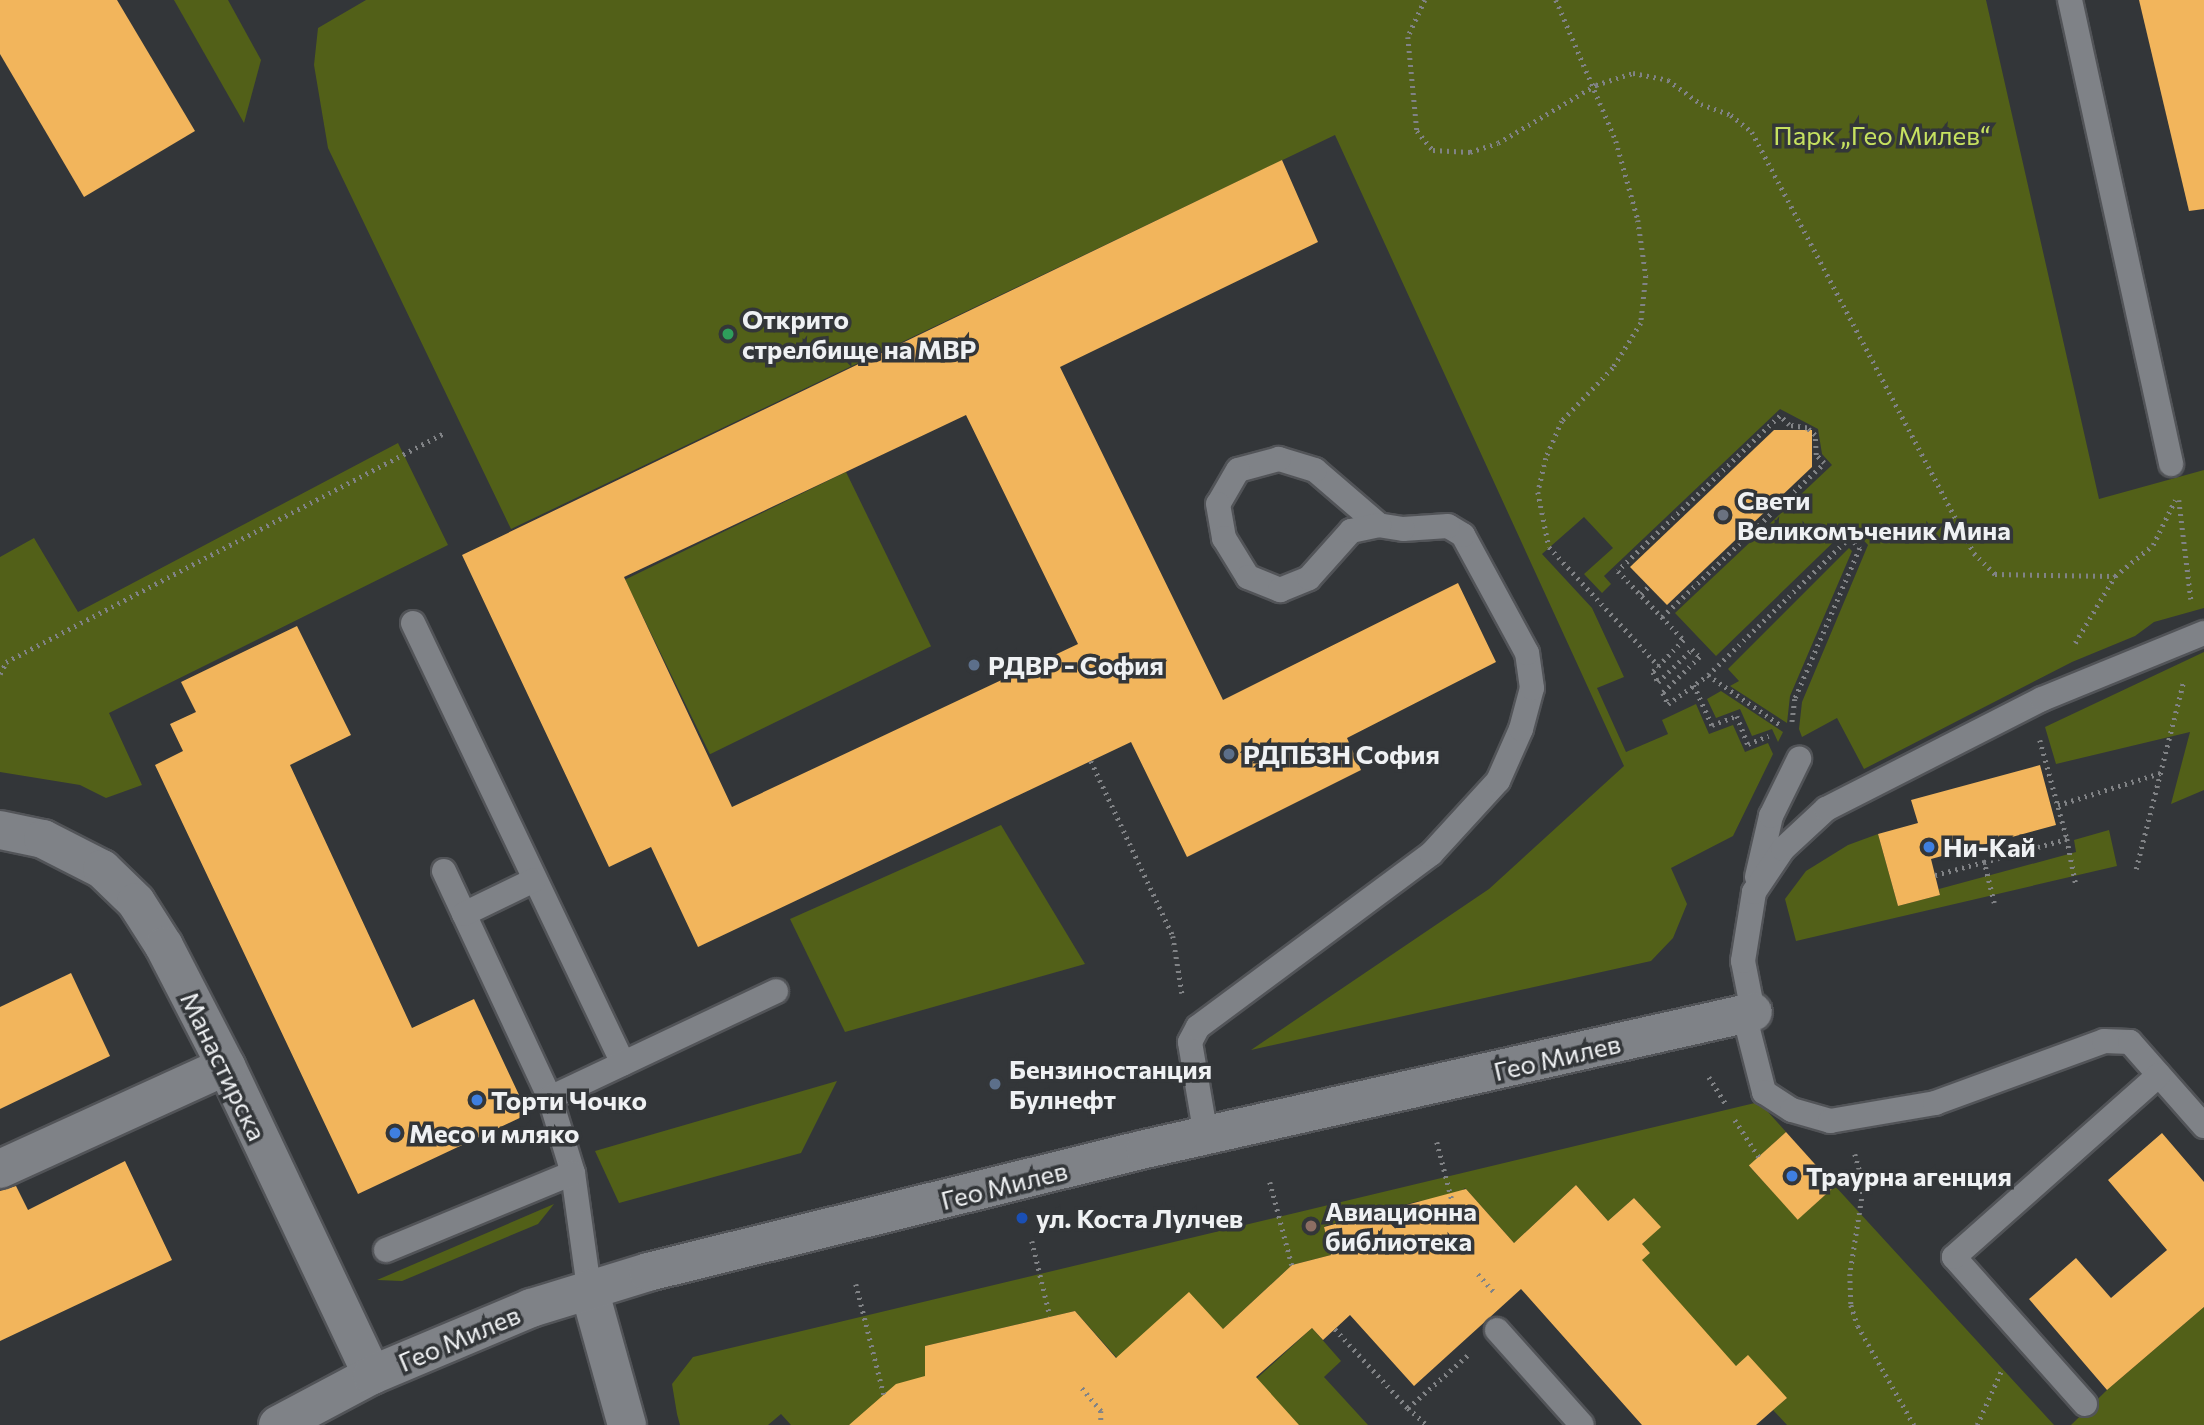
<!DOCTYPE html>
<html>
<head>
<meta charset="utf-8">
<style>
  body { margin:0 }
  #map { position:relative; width:2204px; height:1425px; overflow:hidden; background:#333639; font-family:Commissioner,sans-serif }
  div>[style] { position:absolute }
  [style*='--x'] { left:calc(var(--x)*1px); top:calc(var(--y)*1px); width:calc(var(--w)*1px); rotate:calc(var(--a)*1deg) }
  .green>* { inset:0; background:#526018; transform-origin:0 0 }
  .building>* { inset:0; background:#f2b55c; transform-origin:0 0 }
  .path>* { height:4.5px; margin-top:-2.25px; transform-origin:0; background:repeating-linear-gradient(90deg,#818386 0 2px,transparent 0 7px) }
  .roads { filter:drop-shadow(2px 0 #525458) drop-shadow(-2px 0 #525458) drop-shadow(0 2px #525458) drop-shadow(0 -2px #525458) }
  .lane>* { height:24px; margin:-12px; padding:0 12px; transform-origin:12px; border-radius:12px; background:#7f8287 }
  .street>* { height:38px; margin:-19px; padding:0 19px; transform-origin:19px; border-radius:19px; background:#7f8287 }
  .secondary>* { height:38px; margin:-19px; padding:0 19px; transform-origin:19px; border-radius:19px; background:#7f8287 }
  .dots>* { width:19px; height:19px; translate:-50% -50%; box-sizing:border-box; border:4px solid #333639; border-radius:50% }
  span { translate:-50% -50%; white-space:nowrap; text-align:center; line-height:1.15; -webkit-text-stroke:7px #333639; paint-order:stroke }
  .park-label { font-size:26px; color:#c6e160 }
  .poi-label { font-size:26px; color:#eff1f3; font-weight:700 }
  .left { translate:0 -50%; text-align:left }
  .street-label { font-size:26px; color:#eff1f3 }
</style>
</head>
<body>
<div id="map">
  <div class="green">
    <i style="clip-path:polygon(174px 0,228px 0,261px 60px,244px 123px)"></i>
    <i style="clip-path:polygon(366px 0,1986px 0,2099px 499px,2204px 470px,2204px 608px,2154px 622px,2135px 636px,2072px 662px,1864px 769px,1837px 718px,1802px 737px,1799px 729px,1802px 702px,1868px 545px,1850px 526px,1716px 656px,1675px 613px,1832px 465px,1822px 454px,1818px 429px,1780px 409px,1604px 576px,1611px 584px,1602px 593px,1584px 574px,1613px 548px,1584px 517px,1542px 554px,1592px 608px,1624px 677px,1597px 688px,1626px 752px,1668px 734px,1662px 720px,1696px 704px,1709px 734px,1733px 725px,1745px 752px,1768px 743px,1773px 754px,1733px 836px,1671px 868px,1687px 904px,1673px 938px,1651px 961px,1251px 1050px,1489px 889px,1624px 766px,1335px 135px,511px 529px,328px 148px,314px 65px,318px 28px)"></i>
    <i style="clip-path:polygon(398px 443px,448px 545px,109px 713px,142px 785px,106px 798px,80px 785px,0 772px,0 557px,34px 538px,78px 612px)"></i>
    <i style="left:846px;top:472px;width:194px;height:246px;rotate:64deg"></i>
    <i style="clip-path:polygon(1849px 548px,1852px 551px,1790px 696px,1787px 723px,1730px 686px,1739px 681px,1728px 669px)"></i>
    <i style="clip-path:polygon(2204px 652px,2204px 790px,2171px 804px,2190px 732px,2056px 764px,2045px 727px)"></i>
    <i style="clip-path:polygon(1721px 691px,1783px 732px,1778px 742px,1772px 729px,1752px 736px,1740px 709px,1716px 718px,1707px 699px)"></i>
    <i style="clip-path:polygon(1001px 825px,1085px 964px,845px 1032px,790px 919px)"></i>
    <i style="clip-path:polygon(2109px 830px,2117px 866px,1796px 941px,1785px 899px,1806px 871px,1848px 845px,1878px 834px,1898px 906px,1940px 895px,1939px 889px,2076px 852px,2074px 840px)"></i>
    <i style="clip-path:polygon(837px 1081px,801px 1153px,619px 1203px,595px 1151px)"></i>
    <i style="clip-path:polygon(1759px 1102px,1786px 1132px,1749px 1166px,1798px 1219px,1835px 1186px,2054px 1425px,1787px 1425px,1773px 1410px,1787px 1398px,1736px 1366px,1625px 1274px,1650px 1253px,1642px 1244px,1660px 1227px,1634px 1198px,1608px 1221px,1576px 1185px,1514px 1243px,1465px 1188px,1452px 1200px,1419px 1201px,1324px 1226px,1331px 1255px,1292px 1265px,1223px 1329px,1117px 1358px,1075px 1311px,925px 1346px,925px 1376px,849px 1425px,791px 1425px,781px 1414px,768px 1425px,680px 1425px,677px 1414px,672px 1384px,693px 1357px)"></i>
    <i style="clip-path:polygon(554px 1204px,538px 1224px,402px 1281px,377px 1280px)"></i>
    <i style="clip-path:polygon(2204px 1307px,2204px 1425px,2071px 1425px,2107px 1390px)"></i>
    <i style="clip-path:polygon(1312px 1328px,1341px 1361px,1324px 1377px,1368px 1425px,1299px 1425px,1242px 1392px)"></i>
  </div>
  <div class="building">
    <i style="clip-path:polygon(0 0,117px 0,195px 131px,84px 197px,0 54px)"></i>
    <i style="clip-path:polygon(2139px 0,2204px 0,2204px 209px,2189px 211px)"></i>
    <i style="clip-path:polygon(evenodd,1282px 160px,1318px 242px,1060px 367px,1223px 700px,1458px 583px,1496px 662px,1347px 738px,1361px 770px,1187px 857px,1131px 742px,698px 947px,651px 847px,609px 867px,462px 555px,1282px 160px,966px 415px,1078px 644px,732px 807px,624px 577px,966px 415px)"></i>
    <i style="clip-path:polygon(1774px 430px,1812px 430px,1812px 467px,1667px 605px,1630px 567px)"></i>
    <i style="clip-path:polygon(297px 626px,351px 735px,290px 765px,412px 1028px,474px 999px,528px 1114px,358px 1194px,155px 765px,183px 751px,170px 724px,196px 712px,181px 682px)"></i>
    <i style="clip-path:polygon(2040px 765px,2056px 825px,1931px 859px,1940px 895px,1898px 906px,1878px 834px,1918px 823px,1911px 800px)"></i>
    <i style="clip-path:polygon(71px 973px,110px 1056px,0 1109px,0 1007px)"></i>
    <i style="left:1786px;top:1132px;width:73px;height:50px;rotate:48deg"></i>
    <i style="clip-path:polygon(2162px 1133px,2204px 1182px,2204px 1307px,2107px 1390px,2029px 1299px,2076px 1258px,2111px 1298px,2167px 1250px,2108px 1180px)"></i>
    <i style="clip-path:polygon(125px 1161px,172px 1260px,0 1341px,0 1191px,16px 1186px,28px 1210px)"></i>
    <i style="clip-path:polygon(1576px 1185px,1608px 1221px,1634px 1198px,1661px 1227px,1642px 1244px,1650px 1253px,1642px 1260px,1736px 1366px,1748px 1355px,1787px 1398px,1756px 1425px,1642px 1425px,1521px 1289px,1414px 1386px,1350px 1315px,1323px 1340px,1312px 1328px,1256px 1377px,1299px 1425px,849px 1425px,896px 1384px,925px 1376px,925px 1346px,1075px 1311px,1116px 1358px,1189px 1292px,1223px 1329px,1292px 1265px,1331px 1255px,1324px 1227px,1466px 1189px,1514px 1243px)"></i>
  </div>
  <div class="path">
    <i style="--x:1425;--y:0;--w:41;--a:114.7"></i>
    <i style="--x:1408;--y:37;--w:94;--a:84.5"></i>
    <i style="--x:1417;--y:131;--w:25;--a:50"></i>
    <i style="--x:1433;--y:150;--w:37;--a:3"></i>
    <i style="--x:1470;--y:152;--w:29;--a:-18"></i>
    <i style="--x:1498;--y:143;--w:114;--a:-30.6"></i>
    <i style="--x:1596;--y:85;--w:39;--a:-18"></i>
    <i style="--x:1633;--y:73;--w:36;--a:11"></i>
    <i style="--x:1668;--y:80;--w:41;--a:36"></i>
    <i style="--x:1701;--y:104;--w:32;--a:20"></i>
    <i style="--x:1731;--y:115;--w:27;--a:39"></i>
    <i style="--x:1752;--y:132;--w:476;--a:62.2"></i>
    <i style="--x:1974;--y:553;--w:30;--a:45"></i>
    <i style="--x:1995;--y:574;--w:120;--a:1"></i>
    <i style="--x:1556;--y:0;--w:153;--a:66.9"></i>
    <i style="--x:1616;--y:141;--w:82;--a:74.4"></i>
    <i style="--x:1638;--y:220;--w:57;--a:81.9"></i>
    <i style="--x:1646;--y:276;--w:47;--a:96.1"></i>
    <i style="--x:1641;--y:323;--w:53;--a:121.9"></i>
    <i style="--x:1613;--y:368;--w:74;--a:133.9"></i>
    <i style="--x:1562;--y:421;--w:40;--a:113.4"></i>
    <i style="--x:1546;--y:458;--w:35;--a:103"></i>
    <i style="--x:1538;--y:492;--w:56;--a:78.7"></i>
    <i style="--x:1549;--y:547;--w:162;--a:47.3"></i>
    <i style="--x:2179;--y:500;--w:100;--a:83.1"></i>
    <i style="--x:1641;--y:594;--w:11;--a:-45"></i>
    <i style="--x:1662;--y:617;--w:224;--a:-43.5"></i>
    <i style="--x:1824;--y:463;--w:11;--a:-135"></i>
    <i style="--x:1816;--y:455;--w:20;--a:-93"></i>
    <i style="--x:1815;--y:435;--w:11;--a:-139"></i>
    <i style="--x:1807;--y:428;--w:18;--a:-171"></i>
    <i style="--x:1789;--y:425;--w:13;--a:-135"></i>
    <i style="--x:1780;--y:416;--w:224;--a:136.3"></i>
    <i style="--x:1618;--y:571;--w:95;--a:46.3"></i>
    <i style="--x:1684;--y:640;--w:45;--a:134.1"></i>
    <i style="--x:1653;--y:672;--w:11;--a:63"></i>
    <i style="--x:1658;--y:682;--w:47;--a:-44.1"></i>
    <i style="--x:1692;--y:649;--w:11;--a:45"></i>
    <i style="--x:1700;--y:657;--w:52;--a:135.8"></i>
    <i style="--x:1663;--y:693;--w:12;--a:66"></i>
    <i style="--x:1668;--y:704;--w:49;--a:-35.9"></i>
    <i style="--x:1708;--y:675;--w:198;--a:-44.2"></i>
    <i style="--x:1850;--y:537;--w:15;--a:48"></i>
    <i style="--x:1860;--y:548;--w:164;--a:113.3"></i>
    <i style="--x:1795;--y:699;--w:23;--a:97"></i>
    <i style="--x:2075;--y:643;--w:78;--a:-59.2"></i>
    <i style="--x:2115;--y:576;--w:49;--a:-39.2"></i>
    <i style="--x:2153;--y:545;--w:50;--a:-63.9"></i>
    <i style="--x:0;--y:674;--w:13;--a:-63"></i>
    <i style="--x:6;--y:662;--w:496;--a:-27.6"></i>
    <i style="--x:1708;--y:675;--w:90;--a:34.6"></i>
    <i style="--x:1694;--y:685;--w:44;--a:65.8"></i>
    <i style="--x:1712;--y:725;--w:27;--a:-20"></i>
    <i style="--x:1737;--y:716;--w:30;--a:69"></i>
    <i style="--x:1748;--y:744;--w:22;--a:-22"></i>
    <i style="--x:2040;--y:740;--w:103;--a:74.7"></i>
    <i style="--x:1091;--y:761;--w:193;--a:64.9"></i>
    <i style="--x:1173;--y:936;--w:58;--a:81"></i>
    <i style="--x:2058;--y:805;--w:111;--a:-17.3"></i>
    <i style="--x:2136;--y:869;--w:192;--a:-75.8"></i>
    <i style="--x:1935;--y:875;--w:51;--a:-14.9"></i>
    <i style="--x:1994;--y:903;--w:42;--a:-103.7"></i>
    <i style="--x:1984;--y:862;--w:86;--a:-15.5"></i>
    <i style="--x:2067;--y:839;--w:47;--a:78.9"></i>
    <i style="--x:1709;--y:1077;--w:31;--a:58"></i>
    <i style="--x:1735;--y:1120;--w:44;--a:57"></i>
    <i style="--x:1437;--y:1142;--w:60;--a:75.5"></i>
    <i style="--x:1855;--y:1154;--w:32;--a:74"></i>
    <i style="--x:1864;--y:1185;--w:90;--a:98.9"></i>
    <i style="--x:1850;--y:1274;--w:31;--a:88"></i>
    <i style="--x:1851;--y:1305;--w:22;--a:72"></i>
    <i style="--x:1858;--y:1326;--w:114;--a:60.5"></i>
    <i style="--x:1270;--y:1182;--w:86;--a:75.2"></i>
    <i style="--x:1032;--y:1241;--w:77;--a:76.5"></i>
    <i style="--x:1478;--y:1274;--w:27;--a:48"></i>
    <i style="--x:856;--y:1284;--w:114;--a:75.8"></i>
    <i style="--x:1335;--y:1329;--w:108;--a:47.3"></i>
    <i style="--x:1408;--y:1408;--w:80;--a:-41.5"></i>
    <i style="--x:1082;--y:1388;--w:30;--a:50"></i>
    <i style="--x:1101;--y:1411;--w:14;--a:90"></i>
    <i style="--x:1408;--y:1408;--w:25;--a:42"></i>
    <i style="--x:1977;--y:1425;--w:61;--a:-65.9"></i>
  </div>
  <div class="roads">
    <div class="lane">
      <i style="--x:2070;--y:0;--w:475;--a:77.7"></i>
      <i style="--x:413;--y:623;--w:488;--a:64.5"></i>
      <i style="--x:444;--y:871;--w:251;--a:65"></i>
      <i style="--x:550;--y:1098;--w:78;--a:73"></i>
      <i style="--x:573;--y:1173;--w:117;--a:82.1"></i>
      <i style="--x:1757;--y:877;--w:63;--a:-77.1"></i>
      <i style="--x:1771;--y:816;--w:64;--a:-63.8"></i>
      <i style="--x:464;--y:914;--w:78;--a:-25.9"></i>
      <i style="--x:1753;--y:1012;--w:52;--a:-101.1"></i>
      <i style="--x:1743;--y:961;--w:70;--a:-80.9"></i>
      <i style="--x:1754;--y:892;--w:52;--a:-56"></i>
      <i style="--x:1783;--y:849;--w:59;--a:-42.9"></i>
      <i style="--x:1826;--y:809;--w:242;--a:-27"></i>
      <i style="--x:2042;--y:699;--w:175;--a:-22.2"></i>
      <i style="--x:1744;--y:1014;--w:81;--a:75.6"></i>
      <i style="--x:1764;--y:1092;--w:33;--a:33"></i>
      <i style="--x:1792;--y:1110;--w:40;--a:16"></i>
      <i style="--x:1830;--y:1121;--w:107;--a:-9.7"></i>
      <i style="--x:1935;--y:1103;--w:180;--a:-20.1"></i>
      <i style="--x:2104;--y:1041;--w:26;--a:2"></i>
      <i style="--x:2130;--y:1042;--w:112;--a:48.6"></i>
      <i style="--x:550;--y:1098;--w:250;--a:-25.3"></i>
      <i style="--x:1206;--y:1136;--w:95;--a:-99.7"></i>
      <i style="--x:1190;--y:1042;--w:17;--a:-62"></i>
      <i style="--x:1198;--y:1027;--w:290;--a:-36.6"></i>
      <i style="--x:1431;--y:854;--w:99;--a:-47.5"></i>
      <i style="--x:1498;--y:781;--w:57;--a:-66.1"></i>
      <i style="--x:1521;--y:729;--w:42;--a:-75"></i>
      <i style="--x:1532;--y:688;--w:35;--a:-98"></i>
      <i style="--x:1527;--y:653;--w:134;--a:-118.5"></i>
      <i style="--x:1463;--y:535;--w:17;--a:-149"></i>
      <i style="--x:1448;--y:526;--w:45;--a:176.2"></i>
      <i style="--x:1403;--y:529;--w:24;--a:-171"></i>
      <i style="--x:1379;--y:525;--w:84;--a:-139.3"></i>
      <i style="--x:1315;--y:470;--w:38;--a:-163"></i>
      <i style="--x:1279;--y:459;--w:42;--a:165"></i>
      <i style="--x:1238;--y:470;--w:39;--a:120"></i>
      <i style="--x:1218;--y:504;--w:35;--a:80"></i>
      <i style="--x:1224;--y:538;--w:46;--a:58.4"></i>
      <i style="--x:1248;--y:577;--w:35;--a:22"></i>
      <i style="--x:1280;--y:590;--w:31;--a:-22"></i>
      <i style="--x:1309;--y:578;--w:63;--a:-48.2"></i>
      <i style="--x:1351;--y:531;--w:29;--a:-12"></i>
      <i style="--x:386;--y:1250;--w:202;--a:-22.4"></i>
      <i style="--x:1497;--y:1330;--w:127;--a:48.2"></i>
      <i style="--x:2085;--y:1404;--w:197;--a:-131.7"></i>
      <i style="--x:1954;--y:1257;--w:274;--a:-41.6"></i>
    </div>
    <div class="street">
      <i style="--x:0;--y:830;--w:44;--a:11.8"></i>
      <i style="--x:43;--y:839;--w:66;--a:27"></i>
      <i style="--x:102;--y:869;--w:47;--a:44.1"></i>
      <i style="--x:136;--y:902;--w:52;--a:57.5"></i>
      <i style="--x:164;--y:946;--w:135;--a:62.7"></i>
      <i style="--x:226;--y:1066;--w:342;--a:64.7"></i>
      <i style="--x:0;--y:1169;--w:248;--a:-24.5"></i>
      <i style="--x:589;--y:1289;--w:141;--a:74.4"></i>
    </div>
    <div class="secondary">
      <i style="--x:278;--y:1425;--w:106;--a:-28"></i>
      <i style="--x:372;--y:1375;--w:173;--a:-22.8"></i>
      <i style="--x:531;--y:1308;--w:122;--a:-17.1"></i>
      <i style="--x:648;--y:1272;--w:512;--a:-13.9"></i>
      <i style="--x:1145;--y:1149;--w:623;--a:-12.7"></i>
    </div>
  </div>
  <div class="dots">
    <i style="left:728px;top:334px;background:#2e9e5b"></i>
    <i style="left:1723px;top:515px;background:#6b7280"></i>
    <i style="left:974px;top:665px;background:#5c6f8a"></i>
    <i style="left:1229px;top:754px;background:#5c6f8a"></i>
    <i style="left:1929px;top:847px;background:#3f7fe0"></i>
    <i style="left:995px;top:1084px;background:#5c6f8a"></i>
    <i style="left:477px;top:1100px;background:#3f7fe0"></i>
    <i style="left:395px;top:1133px;background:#3f7fe0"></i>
    <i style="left:1792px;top:1176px;background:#3f7fe0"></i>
    <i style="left:1022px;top:1218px;background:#1a4fb4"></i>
    <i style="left:1311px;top:1226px;background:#8d6e63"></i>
  </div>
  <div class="park-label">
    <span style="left:1882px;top:135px">Парк „Гео Милев“</span>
  </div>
  <div class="poi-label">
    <span class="left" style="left:742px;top:334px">Открито<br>стрелбище на МВР</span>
    <span class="left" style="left:1737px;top:515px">Свети<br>Великомъченик Мина</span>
    <span class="left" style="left:988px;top:665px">РДВР - София</span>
    <span class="left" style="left:1243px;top:754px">РДПБЗН София</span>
    <span class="left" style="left:1943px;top:847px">Ни-Кай</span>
    <span class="left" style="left:1009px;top:1084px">Бензиностанция<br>Булнефт</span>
    <span class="left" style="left:491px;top:1100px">Торти Чочко</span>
    <span class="left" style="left:409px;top:1133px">Месо и мляко</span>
    <span class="left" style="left:1806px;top:1176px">Траурна агенция</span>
    <span class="left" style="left:1325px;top:1226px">Авиационна<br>библиотека</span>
    <span class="left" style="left:1036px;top:1218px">ул. Коста Лулчев</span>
  </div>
  <div class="street-label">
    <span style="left:1557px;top:1057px;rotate:-13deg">Гео Милев</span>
    <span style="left:224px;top:1066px;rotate:64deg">Манастирска</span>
    <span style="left:1004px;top:1185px;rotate:-14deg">Гео Милев</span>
    <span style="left:459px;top:1338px;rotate:-23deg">Гео Милев</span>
  </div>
</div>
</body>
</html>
